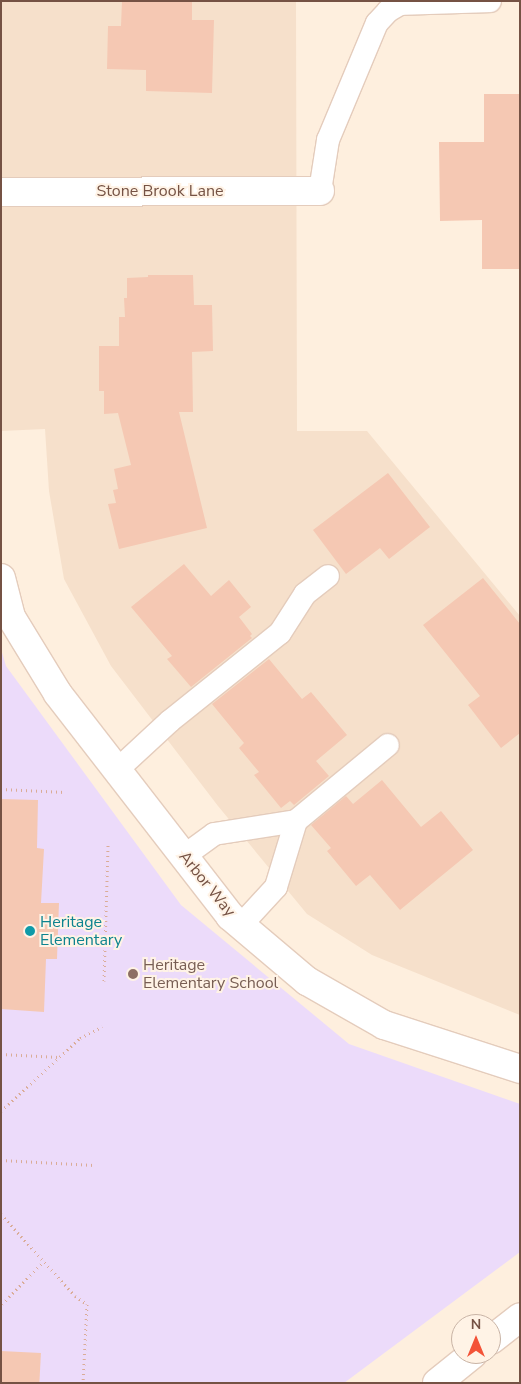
<!DOCTYPE html>
<html>
<head>
<meta charset="utf-8">
<style>
  body { margin:0 }
  #map { position:relative; width:521px; height:1384px; overflow:hidden; background:#feefde; font-family:"Nunito Sans",sans-serif }
  div>[style] { position:absolute }
  [style*='--x'] { left:calc(var(--x)*1px); top:calc(var(--y)*1px); width:calc(var(--w)*1px); rotate:calc(var(--a)*1deg) }
  .residential>* { inset:0; background:#f6e0cb }
  .education>* { inset:0; background:#ecdbfa }
  .building>* { inset:0; background:#f5c8b3; transform-origin:0 0 }
  .path>* { height:3px; margin-top:-1.5px; transform-origin:0; background:repeating-linear-gradient(90deg,#daac97 0 1px,transparent 0 5px) }
  .roads { filter:drop-shadow(1px 0 #e4ccbc) drop-shadow(-1px 0 #e4ccbc) drop-shadow(0 1px #e4ccbc) drop-shadow(0 -1px #e4ccbc) }
  .lane>* { height:22px; margin:-11px; padding:0 11px; transform-origin:11px; border-radius:11px; background:#fff }
  .street>* { height:28px; margin:-14px; padding:0 14px; transform-origin:14px; border-radius:14px; background:#fff }
  .secondary>* { height:28px; margin:-14px; padding:0 14px; transform-origin:14px; border-radius:14px; background:#fff }
  .dots>* { width:14px; height:14px; translate:-50% -50%; box-sizing:border-box; border:2px solid #fff3e6; border-radius:50% }
  span { translate:-50% -50%; white-space:nowrap; text-align:center; line-height:1.15; -webkit-text-stroke:4px #fff3e6; paint-order:stroke }
  .street-label { font-size:16px; color:#755244 }
  .culture-label { font-size:16px; color:#0d838f }
  .left { translate:0 -50%; text-align:left }
  .education-label { font-size:16px; color:#785e54 }
  .frame { position:absolute; inset:0; border:2px solid #755244; pointer-events:none }
  .north { position:absolute; left:451px; top:1314px; width:50px; height:50px; box-sizing:border-box; background:#fff3e6; border:1px solid #c8b3a5; border-radius:50%; rotate:0deg; font-size:14px; font-weight:700; line-height:20px; text-align:center; color:#755244 }
  .north::after { content:''; display:block; margin:auto; width:18px; height:22px; background:#f35338; clip-path:polygon(50% 0,100% 100%,50% 72%,0 100%) }
</style>
</head>
<body>
<div id="map">
  <div class="residential">
    <i style="clip-path:polygon(1px 1px,296px 1px,297px 431px,367px 431px,520px 616px,520px 1015px,372px 955px,307px 914px,218px 806px,111px 666px,64px 579px,49px 491px,45px 429px,1px 431px)"></i>
  </div>
  <div class="education">
    <i style="clip-path:polygon(1px 649px,6px 666px,181px 905px,349px 1044px,520px 1104px,520px 1252px,344px 1383px,1px 1383px)"></i>
  </div>
  <div class="building">
    <i style="clip-path:polygon(122px 1px,192px 1px,192px 20px,214px 20px,212px 93px,146px 91px,146px 70px,107px 69px,108px 26px,121px 26px)"></i>
    <i style="clip-path:polygon(484px 94px,520px 94px,520px 269px,482px 269px,482px 220px,440px 221px,439px 142px,484px 142px)"></i>
    <i style="clip-path:polygon(148px 275px,193px 275px,194px 305px,212px 305px,213px 351px,192px 352px,193px 412px,179px 412px,207px 528px,119px 549px,108px 504px,116px 503px,113px 490px,118px 489px,114px 469px,131px 465px,118px 413px,104px 414px,104px 391px,99px 391px,99px 346px,119px 346px,119px 317px,125px 317px,124px 298px,127px 298px,127px 278px,148px 277px)"></i>
    <i style="clip-path:polygon(388px 473px,430px 527px,389px 559px,380px 548px,346px 574px,313px 530px)"></i>
    <i style="clip-path:polygon(184px 564px,211px 596px,229px 580px,251px 607px,239px 617px,252px 634px,250px 636px,252px 638px,191px 687px,167px 659px,172px 656px,131px 607px)"></i>
    <i style="clip-path:polygon(483px 578px,520px 624px,520px 733px,501px 748px,468px 705px,480px 696px,423px 625px)"></i>
    <i style="clip-path:polygon(269px 659px,302px 699px,311px 692px,347px 735px,316px 761px,329px 776px,294px 805px,290px 801px,281px 808px,254px 775px,259px 772px,239px 748px,244px 743px,212px 704px)"></i>
    <i style="clip-path:polygon(382px 780px,421px 827px,441px 811px,473px 850px,400px 910px,370px 875px,356px 886px,327px 851px,331px 848px,311px 825px,346px 796px,353px 804px)"></i>
    <i style="clip-path:polygon(1px 799px,38px 800px,37px 848px,44px 849px,41px 903px,59px 903px,57px 959px,46px 959px,44px 1012px,1px 1009px)"></i>
    <i style="left:1px;top:1351px;width:40px;height:32px;rotate:3deg"></i>
  </div>
  <div class="path">
    <i style="--x:1;--y:789;--w:64;--a:2.7"></i>
    <i style="--x:104;--y:981;--w:137;--a:-88.3"></i>
    <i style="--x:1;--y:1054;--w:58;--a:3"></i>
    <i style="--x:1;--y:1111;--w:108;--a:-42.7"></i>
    <i style="--x:80;--y:1038;--w:25;--a:-27"></i>
    <i style="--x:1;--y:1160;--w:93;--a:3.1"></i>
    <i style="--x:1;--y:1214;--w:110;--a:47.9"></i>
    <i style="--x:75;--y:1296;--w:14;--a:34"></i>
    <i style="--x:87;--y:1304;--w:79;--a:92.9"></i>
    <i style="--x:2;--y:1304;--w:60;--a:-45.7"></i>
  </div>
  <div class="roads">
    <div class="lane">
      <i style="--x:320;--y:191;--w:52;--a:-81.1"></i>
      <i style="--x:328;--y:140;--w:127;--a:-67.3"></i>
      <i style="--x:377;--y:23;--w:16;--a:-47"></i>
      <i style="--x:388;--y:11;--w:14;--a:-30"></i>
      <i style="--x:400;--y:4;--w:90;--a:-1.9"></i>
      <i style="--x:117;--y:770;--w:72;--a:-42.8"></i>
      <i style="--x:170;--y:721;--w:141;--a:-38.7"></i>
      <i style="--x:280;--y:633;--w:46;--a:-57.3"></i>
      <i style="--x:305;--y:594;--w:29;--a:-38"></i>
      <i style="--x:296;--y:821;--w:119;--a:-39.6"></i>
      <i style="--x:184;--y:856;--w:37;--a:-36"></i>
      <i style="--x:214;--y:834;--w:83;--a:-9"></i>
      <i style="--x:296;--y:821;--w:69;--a:106.9"></i>
      <i style="--x:276;--y:887;--w:52;--a:132.6"></i>
    </div>
    <div class="street">
      <i style="--x:1;--y:192;--w:319;--a:-0.2"></i>
      <i style="--x:1;--y:578;--w:40;--a:75.6"></i>
      <i style="--x:11;--y:617;--w:90;--a:58.6"></i>
      <i style="--x:58;--y:694;--w:281;--a:52.2"></i>
      <i style="--x:230;--y:916;--w:101;--a:40.2"></i>
      <i style="--x:307;--y:981;--w:89;--a:29.7"></i>
      <i style="--x:384;--y:1025;--w:143;--a:17.9"></i>
    </div>
    <div class="secondary">
      <i style="--x:491;--y:1340;--w:37;--a:-38"></i>
      <i style="--x:437;--y:1383;--w:46;--a:-38.9"></i>
    </div>
  </div>
  <div class="dots">
    <i style="left:30px;top:931px;background:#0f9aa8"></i>
    <i style="left:133px;top:974px;background:#8d6e63"></i>
  </div>
  <div class="street-label">
    <span style="left:160px;top:191px">Stone Brook Lane</span>
    <span style="left:207px;top:884px;rotate:51deg">Arbor Way</span>
  </div>
  <div class="culture-label">
    <span class="left" style="left:40px;top:931px">Heritage<br>Elementary</span>
  </div>
  <div class="education-label">
    <span class="left" style="left:143px;top:974px">Heritage<br>Elementary School</span>
  </div>
  <div class="frame"></div>
  <div class="north">N</div>
</div>
</body>
</html>
